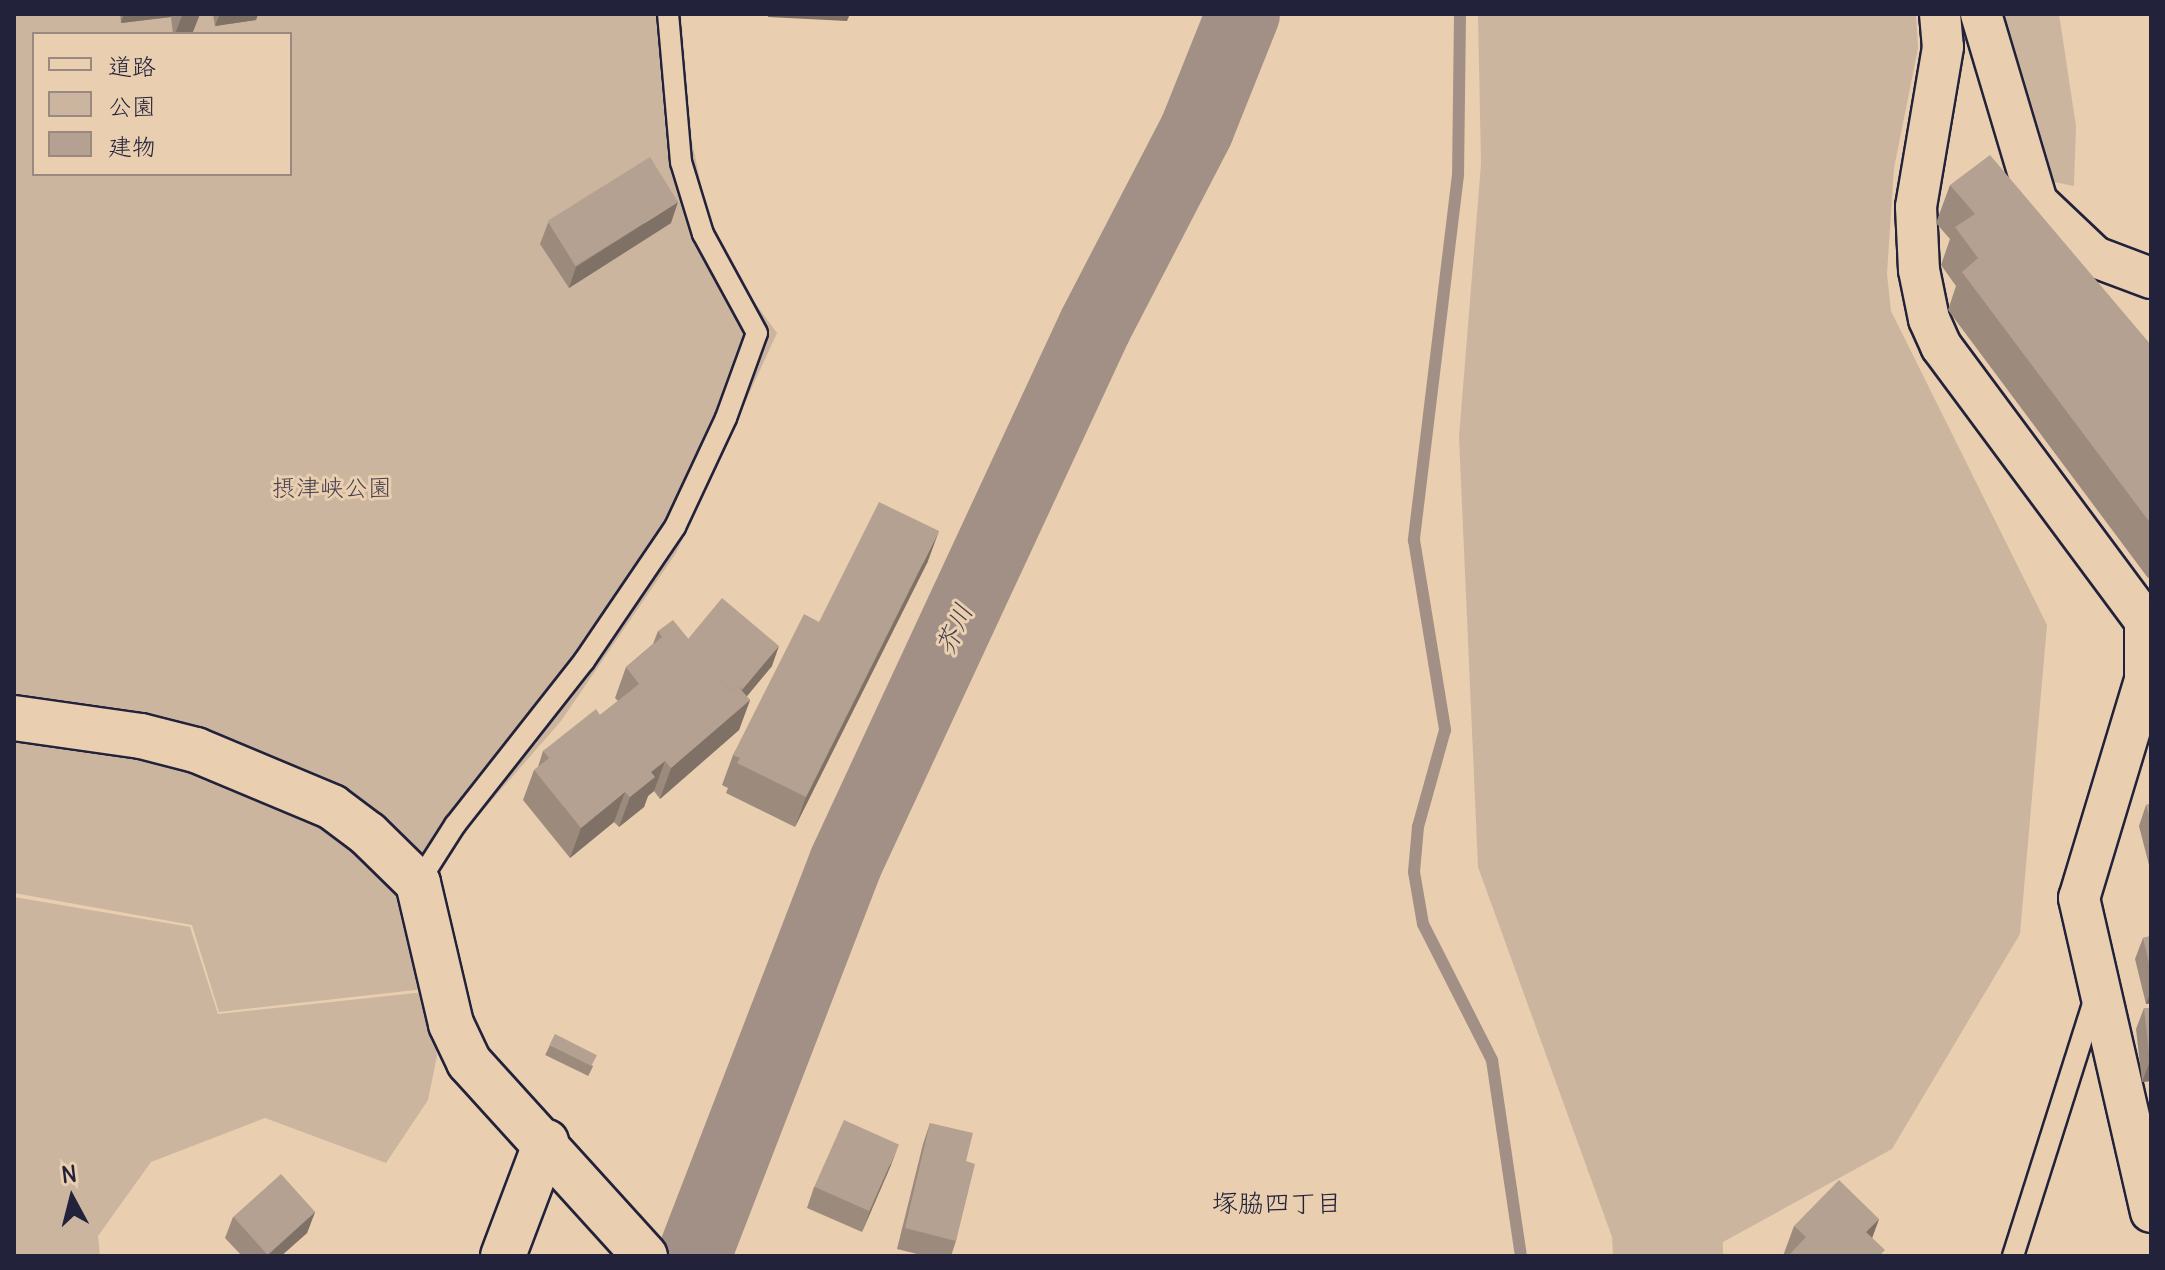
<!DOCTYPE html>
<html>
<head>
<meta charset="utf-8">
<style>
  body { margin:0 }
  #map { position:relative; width:2165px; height:1270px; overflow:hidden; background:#e9ceb0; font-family:Delius,"Klee One",sans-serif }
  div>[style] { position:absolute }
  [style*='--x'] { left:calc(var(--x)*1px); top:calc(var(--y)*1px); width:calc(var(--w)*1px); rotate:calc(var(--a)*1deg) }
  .green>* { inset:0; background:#ccb59f }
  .stream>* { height:12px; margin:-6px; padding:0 6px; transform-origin:6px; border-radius:6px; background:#a29086 }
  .river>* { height:74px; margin:-37px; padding:0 37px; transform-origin:37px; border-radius:37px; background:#a29086 }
  .roads { filter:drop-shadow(2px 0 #22223b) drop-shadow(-2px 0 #22223b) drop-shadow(0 2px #22223b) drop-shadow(0 -2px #22223b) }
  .service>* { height:20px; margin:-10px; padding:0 10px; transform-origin:10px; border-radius:10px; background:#e9ceb0 }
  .minor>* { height:40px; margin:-20px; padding:0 20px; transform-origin:20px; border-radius:20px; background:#e9ceb0 }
  .tertiary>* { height:44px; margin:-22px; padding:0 22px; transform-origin:22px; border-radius:22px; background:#e9ceb0 }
  .wall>* { inset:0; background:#9c8a7d; transform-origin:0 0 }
  .shaded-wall>* { inset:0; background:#7f7166 }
  .building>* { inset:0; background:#b5a191; transform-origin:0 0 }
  span { translate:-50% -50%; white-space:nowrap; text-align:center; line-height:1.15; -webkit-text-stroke:6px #e9ceb0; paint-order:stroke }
  .park-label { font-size:24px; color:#443f4f }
  .water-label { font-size:26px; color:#423e4e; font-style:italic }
  .neighbourhood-label { font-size:26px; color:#22223b }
  .frame { position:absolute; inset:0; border:16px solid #22223b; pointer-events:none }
  .legend { position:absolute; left:32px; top:32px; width:260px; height:144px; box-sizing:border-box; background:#e9ceb0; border:2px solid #998981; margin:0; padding:10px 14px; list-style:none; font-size:24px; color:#22223b }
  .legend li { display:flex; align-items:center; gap:16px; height:40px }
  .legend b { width:40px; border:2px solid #998981 }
  .north { position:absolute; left:32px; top:1158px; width:80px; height:80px; -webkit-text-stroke:6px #e9ceb0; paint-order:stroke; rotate:353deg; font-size:22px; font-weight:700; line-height:32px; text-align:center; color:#22223b }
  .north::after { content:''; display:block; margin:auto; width:28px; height:36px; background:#22223b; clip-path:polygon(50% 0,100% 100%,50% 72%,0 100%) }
</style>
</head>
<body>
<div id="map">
  <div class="green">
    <i style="clip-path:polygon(evenodd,14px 14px,681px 14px,692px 142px,706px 208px,734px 274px,777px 333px,676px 553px,561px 721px,450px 848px,412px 911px,424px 989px,219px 1012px,192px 925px,14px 893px,14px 14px,34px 34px,290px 34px,290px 174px,34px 174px,34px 34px)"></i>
    <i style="clip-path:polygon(1478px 14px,1916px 14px,1918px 48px,1894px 168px,1887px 274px,1891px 311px,2047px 625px,2020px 934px,1892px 1149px,1723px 1242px,1723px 1256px,1613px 1256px,1612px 1237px,1478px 867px,1459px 437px,1481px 164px)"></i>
    <i style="clip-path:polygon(2002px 14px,2059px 14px,2076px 126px,2074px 186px,2054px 182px)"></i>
    <i style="clip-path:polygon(14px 897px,190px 927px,218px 1014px,425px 992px,437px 1056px,428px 1100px,386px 1163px,265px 1118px,151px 1162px,98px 1236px,100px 1256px,14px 1256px)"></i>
  </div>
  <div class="stream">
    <i style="--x:1460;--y:14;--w:161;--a:90.7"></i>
    <i style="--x:1458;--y:175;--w:368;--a:96.9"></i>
    <i style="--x:1414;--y:540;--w:193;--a:80.7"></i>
    <i style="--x:1445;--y:730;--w:101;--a:105.6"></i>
    <i style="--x:1418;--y:827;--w:45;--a:95.1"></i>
    <i style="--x:1414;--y:872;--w:53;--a:80.2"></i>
    <i style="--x:1423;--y:924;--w:153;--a:63.1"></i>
    <i style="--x:1492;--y:1060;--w:198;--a:81.6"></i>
  </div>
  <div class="river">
    <i style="--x:694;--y:1256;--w:422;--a:-68.9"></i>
    <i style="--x:846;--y:862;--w:591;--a:-65.08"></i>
    <i style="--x:1095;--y:326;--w:222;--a:-62.6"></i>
    <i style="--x:1197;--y:129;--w:124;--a:-68.2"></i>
  </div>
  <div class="roads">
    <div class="service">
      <i style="--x:418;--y:883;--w:69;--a:-57.5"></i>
      <i style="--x:455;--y:825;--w:209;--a:-51.8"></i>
      <i style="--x:584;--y:661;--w:162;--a:-55.8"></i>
      <i style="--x:675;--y:527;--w:120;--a:-64.9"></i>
      <i style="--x:726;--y:418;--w:90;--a:-70"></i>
      <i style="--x:757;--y:333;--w:113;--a:-118.6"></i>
      <i style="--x:703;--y:234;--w:75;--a:-107"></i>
      <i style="--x:681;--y:162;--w:149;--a:-95"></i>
      <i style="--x:2013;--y:1256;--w:272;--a:-72.4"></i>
    </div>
    <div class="minor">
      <i style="--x:1940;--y:14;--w:33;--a:85"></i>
      <i style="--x:1943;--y:47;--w:162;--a:99.6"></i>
      <i style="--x:1916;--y:207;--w:63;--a:87.3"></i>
      <i style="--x:1919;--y:270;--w:50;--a:78.5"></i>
      <i style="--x:1929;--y:319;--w:30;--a:66"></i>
      <i style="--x:1941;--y:346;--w:342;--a:53.4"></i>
      <i style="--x:2145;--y:621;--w:59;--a:90"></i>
      <i style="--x:2145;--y:680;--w:228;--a:106.8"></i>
      <i style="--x:2079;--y:898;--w:322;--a:77.1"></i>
      <i style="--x:1981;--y:14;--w:196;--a:73.4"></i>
      <i style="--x:2037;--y:202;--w:80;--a:43.5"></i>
      <i style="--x:2095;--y:257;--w:60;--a:20.6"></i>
    </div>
    <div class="tertiary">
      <i style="--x:14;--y:718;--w:128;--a:8.1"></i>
      <i style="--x:141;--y:736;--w:57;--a:14.3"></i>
      <i style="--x:196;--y:750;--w:147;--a:22.7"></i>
      <i style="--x:332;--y:807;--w:45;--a:36.9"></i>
      <i style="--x:368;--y:834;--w:70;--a:44.4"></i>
      <i style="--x:418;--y:883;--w:145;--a:76.8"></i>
      <i style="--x:451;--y:1024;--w:42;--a:64.7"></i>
      <i style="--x:469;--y:1062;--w:262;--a:47.8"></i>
      <i style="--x:503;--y:1256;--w:122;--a:-69.3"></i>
    </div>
  </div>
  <div class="wall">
    <i style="clip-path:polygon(120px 14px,200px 14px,192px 34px,173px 34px,171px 17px,121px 23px)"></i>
    <i style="clip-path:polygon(213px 14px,258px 14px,256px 20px,215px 26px)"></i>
    <i style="clip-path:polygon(1950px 185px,2151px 345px,2151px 576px,2148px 578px,1948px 310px,1956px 286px,1941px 265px,1950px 239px,1936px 223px)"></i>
    <i style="clip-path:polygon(548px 223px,671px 223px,569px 288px,540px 244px)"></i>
    <i style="clip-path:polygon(928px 561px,795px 827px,726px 793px,728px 788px,722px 785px,733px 755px,819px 622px)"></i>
    <i style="clip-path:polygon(658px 631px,688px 639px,772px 666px,746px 696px,750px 700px,739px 730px,660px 799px,654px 791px,648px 796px,644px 807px,619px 827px,614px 822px,570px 858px,523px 800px,534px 770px,538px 767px,543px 751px,600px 715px,618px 701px,615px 698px,626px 667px,653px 644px)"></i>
    <i style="clip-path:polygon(2151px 804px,2151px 873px,2139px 826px,2146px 805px)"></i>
    <i style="clip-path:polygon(2151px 936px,2151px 1003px,2146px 1004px,2135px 959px,2143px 938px)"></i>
    <i style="clip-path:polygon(2144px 1008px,2151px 1008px,2151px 1081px,2142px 1082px,2136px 1029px)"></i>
    <i style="left:550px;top:1045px;width:48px;height:11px;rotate:26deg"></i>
    <i style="clip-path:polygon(930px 1123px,966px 1161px,956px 1241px,951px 1256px,925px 1256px,897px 1249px,923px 1144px)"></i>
    <i style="clip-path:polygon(891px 1165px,862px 1232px,807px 1208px,814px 1187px)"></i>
    <i style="clip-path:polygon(315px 1212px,307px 1233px,281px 1256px,242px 1256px,225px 1238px,233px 1217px)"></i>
    <i style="clip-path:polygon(1879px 1219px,1872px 1238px,1883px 1256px,1783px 1256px,1794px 1226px)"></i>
  </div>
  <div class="shaded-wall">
    <i style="clip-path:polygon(124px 14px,172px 14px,171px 17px,121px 23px)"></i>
    <i style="clip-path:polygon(195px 14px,200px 14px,192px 34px,175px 34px,182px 16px)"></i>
    <i style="clip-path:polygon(220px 14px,258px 14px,256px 20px,215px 26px)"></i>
    <i style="clip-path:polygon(769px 14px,850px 14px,847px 21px,768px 17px)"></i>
    <i style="clip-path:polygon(678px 202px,671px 223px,569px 288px,576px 267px)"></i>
    <i style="clip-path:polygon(939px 531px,928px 561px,795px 827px,806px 797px)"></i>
    <i style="clip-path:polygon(779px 646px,772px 666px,729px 718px,727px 700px)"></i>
    <i style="clip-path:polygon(750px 700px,739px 730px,660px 799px,671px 768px)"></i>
    <i style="clip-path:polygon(665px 761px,654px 791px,648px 796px,644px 807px,619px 827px,630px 797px,651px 772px)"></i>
    <i style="clip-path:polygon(625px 792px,614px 822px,570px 858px,581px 828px)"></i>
    <i style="clip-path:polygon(2151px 991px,2151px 1003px,2146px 1004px)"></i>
    <i style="clip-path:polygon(2150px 1061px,2151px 1061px,2151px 1081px,2142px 1082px)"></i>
    <i style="clip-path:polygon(899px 1144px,891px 1165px,862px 1232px,870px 1211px)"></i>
    <i style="clip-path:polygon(315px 1212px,307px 1233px,281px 1256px,267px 1256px)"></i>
    <i style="clip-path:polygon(1879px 1219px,1868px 1249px,1866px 1232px)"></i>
  </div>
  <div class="building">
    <i style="clip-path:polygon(1990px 155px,2151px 345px,2151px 524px,1962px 272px,1978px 258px,1955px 227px,1975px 214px,1950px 185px)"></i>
    <i style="left:650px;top:157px;width:53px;height:121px;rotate:58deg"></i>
    <i style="clip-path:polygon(879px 502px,939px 531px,806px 797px,737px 763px,740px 758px,733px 755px,804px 614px,819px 622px)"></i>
    <i style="clip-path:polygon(722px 598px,779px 646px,742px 690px,738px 686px,731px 691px,688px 639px)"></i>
    <i style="clip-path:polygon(673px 620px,731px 691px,738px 686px,750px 700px,671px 768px,665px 761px,651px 772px,655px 777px,630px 797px,625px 792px,581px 828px,534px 770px,549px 758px,543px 751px,596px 709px,600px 715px,639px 684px,626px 667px,662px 637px,658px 631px)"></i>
    <i style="clip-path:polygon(2151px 804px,2151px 823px,2146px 805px)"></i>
    <i style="clip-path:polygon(2151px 936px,2151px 972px,2143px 938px)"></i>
    <i style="clip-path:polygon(2144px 1008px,2151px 1008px,2151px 1061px,2150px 1061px)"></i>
    <i style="left:555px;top:1034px;width:47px;height:12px;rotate:27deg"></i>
    <i style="left:844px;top:1120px;width:60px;height:73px;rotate:24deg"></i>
    <i style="clip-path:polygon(930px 1123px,973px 1133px,966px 1161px,975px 1164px,956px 1241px,905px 1228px)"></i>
    <i style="left:281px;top:1174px;width:51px;height:64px;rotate:48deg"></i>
    <i style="clip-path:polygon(1839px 1180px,1879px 1219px,1866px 1232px,1885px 1250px,1879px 1256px,1788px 1256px,1806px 1237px,1794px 1226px)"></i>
  </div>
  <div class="park-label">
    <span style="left:332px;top:488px">摂津峡公園</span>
  </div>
  <div class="water-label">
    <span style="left:954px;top:629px;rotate:-65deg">芥川</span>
  </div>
  <div class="neighbourhood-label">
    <span style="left:1277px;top:1203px">塚脇四丁目</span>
  </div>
  <div class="frame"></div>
  <ul class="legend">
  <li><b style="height:10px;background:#e9ceb0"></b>道路</li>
  <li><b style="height:22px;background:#ccb59f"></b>公園</li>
  <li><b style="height:22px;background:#b5a191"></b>建物</li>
  </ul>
  <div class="north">N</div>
</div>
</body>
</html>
